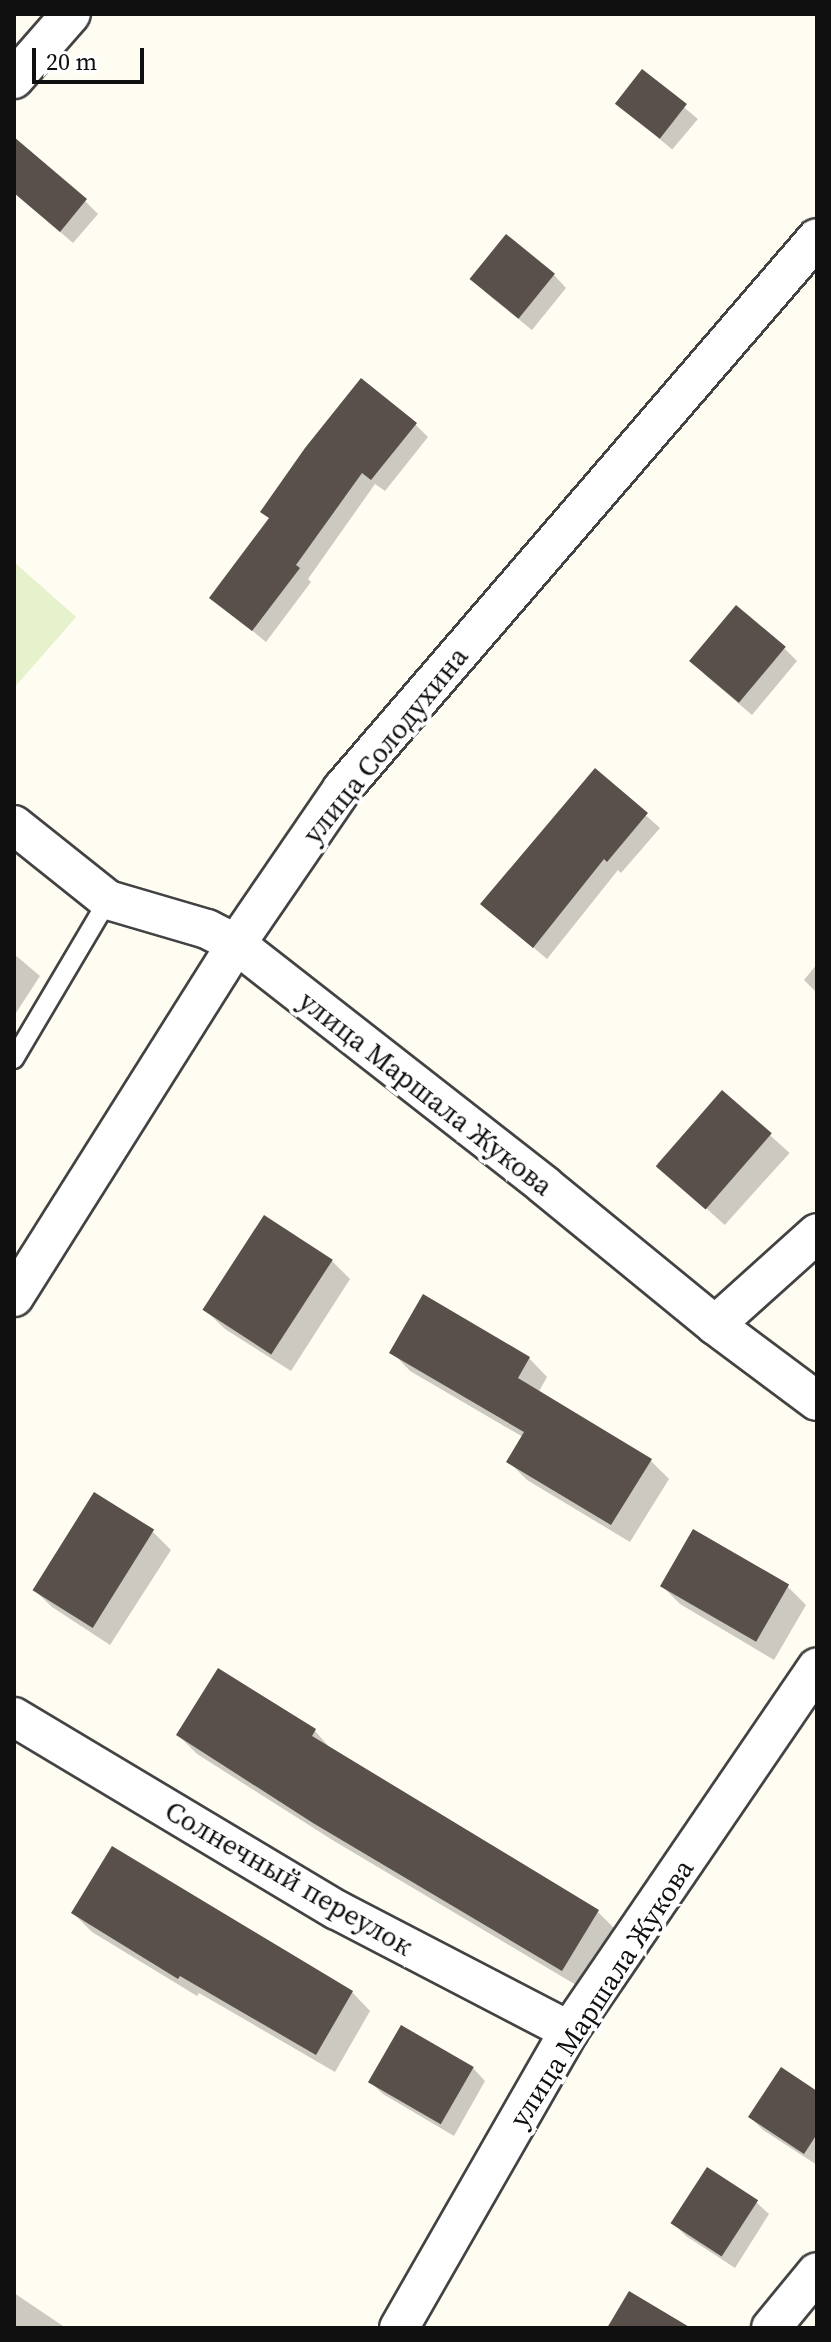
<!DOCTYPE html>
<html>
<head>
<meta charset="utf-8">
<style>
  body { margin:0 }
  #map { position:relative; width:831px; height:2342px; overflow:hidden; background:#fffcf2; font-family:"Source Serif 4",serif }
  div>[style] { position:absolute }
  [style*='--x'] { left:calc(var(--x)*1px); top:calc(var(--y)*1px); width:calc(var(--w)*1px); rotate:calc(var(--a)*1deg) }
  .pitch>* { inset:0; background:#e6f2cc }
  .shadow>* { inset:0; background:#0003; transform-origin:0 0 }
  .building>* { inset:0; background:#59504c; transform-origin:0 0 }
  .roads { filter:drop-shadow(2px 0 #434343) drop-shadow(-2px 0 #434343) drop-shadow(0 2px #434343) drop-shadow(0 -2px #434343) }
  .service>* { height:18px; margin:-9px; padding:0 9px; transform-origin:9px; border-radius:9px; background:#fff }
  .minor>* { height:38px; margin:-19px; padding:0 19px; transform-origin:19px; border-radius:19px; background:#fff }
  span { translate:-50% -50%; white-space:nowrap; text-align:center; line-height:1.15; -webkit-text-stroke:8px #fff; paint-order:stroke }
  .street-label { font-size:28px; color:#101010 }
  .frame { position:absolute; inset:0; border:16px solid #101010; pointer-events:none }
  .scale { position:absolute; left:32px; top:48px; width:112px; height:36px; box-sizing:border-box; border:4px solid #101010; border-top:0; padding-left:10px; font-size:24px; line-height:28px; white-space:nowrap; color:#101010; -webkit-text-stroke:6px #fff; paint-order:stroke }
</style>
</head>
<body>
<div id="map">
  <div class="pitch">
    <i style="clip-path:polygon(14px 562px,76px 617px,14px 688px)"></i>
  </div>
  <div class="shadow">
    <i style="left:642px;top:72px;width:73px;height:40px;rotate:40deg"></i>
    <i style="clip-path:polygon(14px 161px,85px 201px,98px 214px,73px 243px,14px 192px)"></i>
    <i style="clip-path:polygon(554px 275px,566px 288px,532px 330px,484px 291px)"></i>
    <i style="clip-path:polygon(415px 424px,428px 437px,385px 491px,375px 484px,308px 579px,311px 582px,266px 642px,212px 598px)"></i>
    <i style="clip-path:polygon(785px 649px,797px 661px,752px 715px,704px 674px)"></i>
    <i style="clip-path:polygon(595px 770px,660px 828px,621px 873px,618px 870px,547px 959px,482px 904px)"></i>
    <i style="clip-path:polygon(14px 954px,40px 976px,14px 1016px)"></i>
    <i style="clip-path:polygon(817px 964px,817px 993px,804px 980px)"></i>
    <i style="left:722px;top:1092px;width:91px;height:97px;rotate:42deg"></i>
    <i style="clip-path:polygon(331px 1260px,350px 1279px,291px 1371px,225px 1329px,206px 1311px)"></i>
    <i style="clip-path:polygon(392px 1352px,529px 1358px,547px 1377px,538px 1393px,651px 1461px,669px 1479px,630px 1542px,527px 1480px,508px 1461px,523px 1437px,410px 1371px)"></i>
    <i style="clip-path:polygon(153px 1532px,171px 1550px,110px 1645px,52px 1607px,33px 1589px)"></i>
    <i style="clip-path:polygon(661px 1585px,788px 1587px,806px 1605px,774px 1660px,680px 1604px)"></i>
    <i style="clip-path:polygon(315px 1731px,332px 1750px,598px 1912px,616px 1930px,581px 1988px,334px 1841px,197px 1754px,178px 1735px)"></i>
    <i style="clip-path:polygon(73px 1913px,352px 1992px,370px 2011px,335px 2072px,199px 1993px,197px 1996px,92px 1932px)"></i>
    <i style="clip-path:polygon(473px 2068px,485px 2081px,454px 2136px,383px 2094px,370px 2082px)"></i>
    <i style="clip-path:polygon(817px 2093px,817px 2165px,763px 2130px,750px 2117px)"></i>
    <i style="clip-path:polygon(756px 2202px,769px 2214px,735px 2268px,686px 2236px,673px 2223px)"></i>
    <i style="clip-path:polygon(14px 2293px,66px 2328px,14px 2328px)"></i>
  </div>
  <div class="building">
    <i style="left:642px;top:69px;width:57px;height:44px;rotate:38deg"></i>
    <i style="clip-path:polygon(14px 137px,87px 199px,60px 232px,14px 193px)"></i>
    <i style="left:506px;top:234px;width:63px;height:58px;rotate:39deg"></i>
    <i style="clip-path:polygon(361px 378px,417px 423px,371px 480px,362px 473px,296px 565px,300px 568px,252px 631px,209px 598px,269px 518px,260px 512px,305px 448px)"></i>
    <i style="left:736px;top:605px;width:65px;height:73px;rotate:40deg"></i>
    <i style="clip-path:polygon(595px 768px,648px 813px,607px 862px,604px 859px,533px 948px,480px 904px)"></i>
    <i style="left:722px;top:1090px;width:66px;height:101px;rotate:41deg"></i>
    <i style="left:264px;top:1215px;width:82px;height:113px;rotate:33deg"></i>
    <i style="clip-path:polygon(423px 1294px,530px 1357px,518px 1378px,652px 1459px,611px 1525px,506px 1462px,524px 1432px,389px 1353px)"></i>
    <i style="left:94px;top:1492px;width:71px;height:116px;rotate:32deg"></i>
    <i style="left:693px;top:1529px;width:111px;height:66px;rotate:30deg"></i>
    <i style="clip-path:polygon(218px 1668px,316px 1729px,312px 1736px,599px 1910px,562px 1971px,313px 1823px,176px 1735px)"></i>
    <i style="clip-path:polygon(112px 1846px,353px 1991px,316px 2055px,180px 1976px,178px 1979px,71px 1913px)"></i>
    <i style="left:401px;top:2025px;width:84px;height:66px;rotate:30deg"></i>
    <i style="clip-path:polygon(781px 2067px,817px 2091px,817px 2134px,804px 2154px,748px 2117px)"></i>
    <i style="left:707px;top:2167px;width:61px;height:67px;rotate:33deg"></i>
    <i style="clip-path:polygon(629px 2291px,691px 2328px,607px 2328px)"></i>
  </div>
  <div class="roads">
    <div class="service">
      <i style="--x:14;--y:1059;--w:185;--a:-59.4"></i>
    </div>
    <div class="minor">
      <i style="--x:14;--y:79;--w:86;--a:-48.8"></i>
      <i style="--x:14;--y:825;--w:120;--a:38.6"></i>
      <i style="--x:108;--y:900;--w:103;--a:16.3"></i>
      <i style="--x:207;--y:929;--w:33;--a:27"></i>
      <i style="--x:236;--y:944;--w:391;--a:38"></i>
      <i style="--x:544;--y:1185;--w:221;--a:39.3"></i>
      <i style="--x:715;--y:1325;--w:127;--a:36.7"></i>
      <i style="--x:14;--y:1297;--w:417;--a:-57.8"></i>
      <i style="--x:236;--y:944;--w:188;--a:-55.6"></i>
      <i style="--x:342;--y:789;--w:727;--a:-49.24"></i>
      <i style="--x:715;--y:1325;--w:137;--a:-42"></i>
      <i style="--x:14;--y:1717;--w:376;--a:30.9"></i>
      <i style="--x:337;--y:1910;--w:262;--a:27.5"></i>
      <i style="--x:399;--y:2328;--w:342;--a:-60.2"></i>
      <i style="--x:569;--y:2031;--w:440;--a:-55.7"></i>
      <i style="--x:771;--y:2328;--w:72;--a:-50.6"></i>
    </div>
  </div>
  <div class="street-label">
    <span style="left:385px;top:745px;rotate:-51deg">улица Солодухина</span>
    <span style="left:426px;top:1093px;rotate:38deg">улица Маршала Жукова</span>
    <span style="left:289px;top:1878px;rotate:30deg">Солнечный переулок</span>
    <span style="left:601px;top:1993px;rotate:-57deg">улица Маршала Жукова</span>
  </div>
  <div class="frame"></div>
  <div class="scale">20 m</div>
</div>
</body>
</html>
